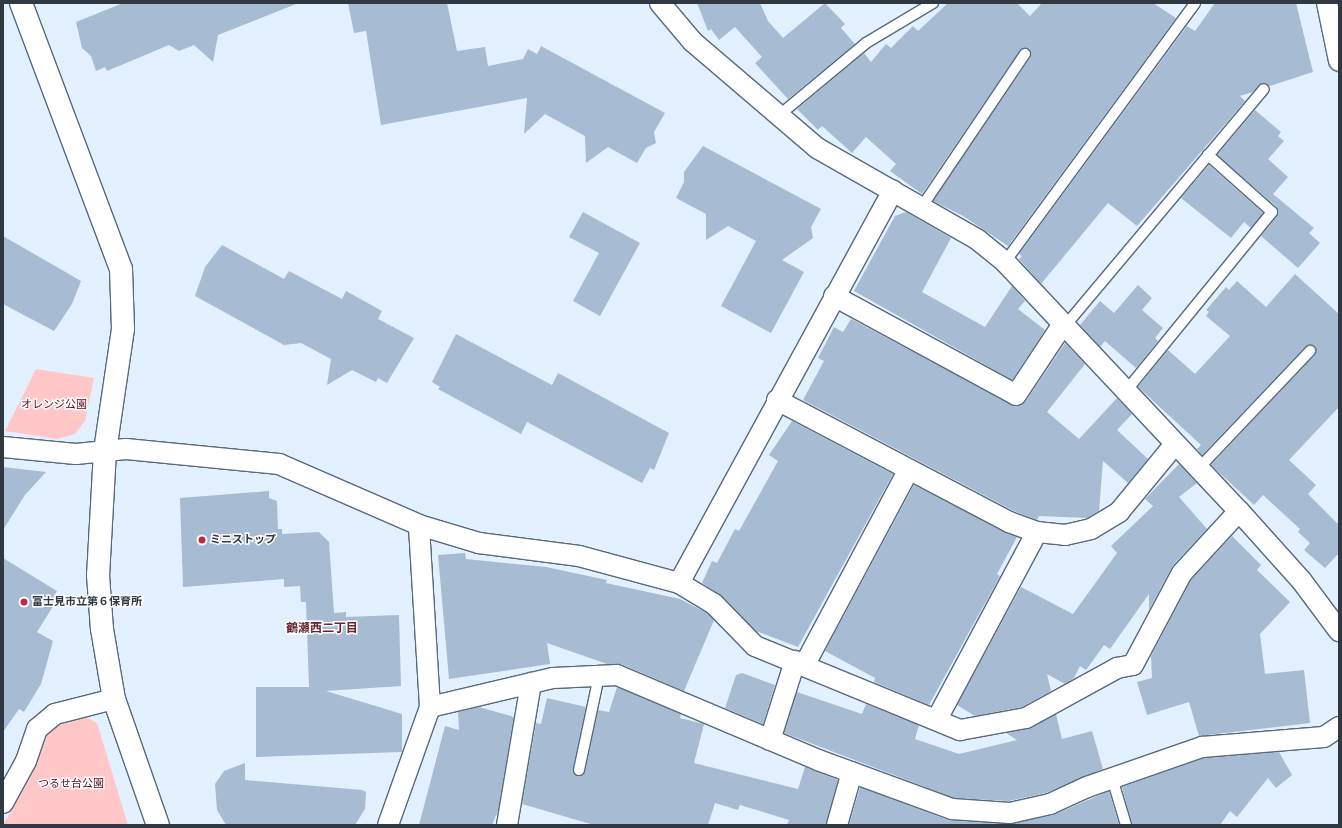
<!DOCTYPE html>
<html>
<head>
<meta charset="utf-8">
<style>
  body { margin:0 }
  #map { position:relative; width:1342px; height:828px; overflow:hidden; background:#e3f0ff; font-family:Raleway,"Noto Sans JP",sans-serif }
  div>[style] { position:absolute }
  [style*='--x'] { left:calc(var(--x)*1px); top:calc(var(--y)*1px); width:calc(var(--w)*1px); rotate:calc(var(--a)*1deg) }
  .green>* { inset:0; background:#ffc7c8 }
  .building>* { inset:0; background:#a7bcd3 }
  .roads { filter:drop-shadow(1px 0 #56697e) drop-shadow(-1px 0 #56697e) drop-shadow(0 1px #56697e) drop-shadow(0 -1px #56697e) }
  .service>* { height:10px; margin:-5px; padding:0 5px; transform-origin:5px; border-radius:5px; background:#fff }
  .minor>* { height:20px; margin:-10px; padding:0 10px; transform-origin:10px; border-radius:10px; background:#fff }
  .tertiary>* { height:22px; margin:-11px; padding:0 11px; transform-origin:11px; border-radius:11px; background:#fff }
  .dots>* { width:11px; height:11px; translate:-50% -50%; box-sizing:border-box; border:2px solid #fff; border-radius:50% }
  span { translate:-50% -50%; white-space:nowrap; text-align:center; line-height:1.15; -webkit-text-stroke:3px #fff; paint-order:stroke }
  .park-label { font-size:11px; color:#580d1b }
  .poi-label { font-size:11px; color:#303942; font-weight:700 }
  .left { translate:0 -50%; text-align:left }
  .neighbourhood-label { font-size:12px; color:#69232b; font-weight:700 }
  .frame { position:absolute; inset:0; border:4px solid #303942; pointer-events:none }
</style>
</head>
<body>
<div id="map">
  <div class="green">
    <i style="clip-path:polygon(36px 369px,94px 378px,85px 421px,75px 434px,57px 439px,5px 431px)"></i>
    <i style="clip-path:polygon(86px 717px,97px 723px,128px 825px,3px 825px,29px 780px,47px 735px,61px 723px)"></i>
  </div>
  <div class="building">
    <i style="clip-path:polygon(123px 3px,295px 3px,296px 4px,218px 35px,213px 62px,194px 45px,179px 51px,169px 45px,107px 71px,105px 67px,96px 71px,91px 56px,82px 48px,76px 22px)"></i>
    <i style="clip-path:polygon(348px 3px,447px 3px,457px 51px,485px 47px,488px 66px,523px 59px,528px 49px,537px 54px,541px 46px,665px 113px,654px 132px,656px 143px,646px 148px,637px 163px,608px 147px,586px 163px,585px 136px,545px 114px,524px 134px,527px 98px,381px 125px,366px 31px,354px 33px)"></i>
    <i style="clip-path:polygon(697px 3px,760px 3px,768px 21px,783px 38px,825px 3px,845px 24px,841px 28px,855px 44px,788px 99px,755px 63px,762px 57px,735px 27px,719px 40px,711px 29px,708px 31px)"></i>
    <i style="clip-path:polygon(948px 3px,1017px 3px,1030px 16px,1042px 3px,1153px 3px,1176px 18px,1008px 246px,963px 216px,933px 201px,1030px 58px,1028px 48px,1020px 50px,922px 194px,890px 171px,896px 164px,866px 137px,852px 153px,822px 126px,818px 130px,797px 109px,864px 53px,871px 62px,886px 44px,891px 48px,913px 26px,918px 31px)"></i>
    <i style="clip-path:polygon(1215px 3px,1296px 3px,1313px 72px,1270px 86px,1262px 83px,1253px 92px,1240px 96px,1245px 101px,1137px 226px,1108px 203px,1041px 284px,1019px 259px,1022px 256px,1019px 254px,1187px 26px,1195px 31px)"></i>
    <i style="clip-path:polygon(1255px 110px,1281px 132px,1278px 136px,1284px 141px,1268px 159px,1288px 177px,1273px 194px,1314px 228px,1309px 233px,1320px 243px,1298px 268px,1261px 236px,1277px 216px,1277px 207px,1217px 155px)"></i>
    <i style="clip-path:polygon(703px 146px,821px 209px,811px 227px,813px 238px,782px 260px,804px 272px,771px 333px,721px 306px,756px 241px,728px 226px,706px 240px,706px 214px,676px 198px,684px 182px,684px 172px)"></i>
    <i style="clip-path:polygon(1209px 165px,1263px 213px,1251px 228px,1244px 222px,1231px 238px,1181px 198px)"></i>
    <i style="clip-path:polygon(583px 212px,640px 243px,600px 316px,573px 301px,599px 253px,569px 237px)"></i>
    <i style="clip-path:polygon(906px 212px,951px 238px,922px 292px,985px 327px,1012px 286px,1025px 301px,1018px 309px,1045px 330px,1012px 380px,854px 291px,895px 216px)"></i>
    <i style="clip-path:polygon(3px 236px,81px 281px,72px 304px,54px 331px,3px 304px)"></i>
    <i style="clip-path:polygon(222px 245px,284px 279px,289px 271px,342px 299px,346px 291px,382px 311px,378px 319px,414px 338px,387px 383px,378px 378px,376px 382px,352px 370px,327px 385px,331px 359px,301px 343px,284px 345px,195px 296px,205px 267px)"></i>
    <i style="clip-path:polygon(1295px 274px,1339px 314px,1339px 407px,1289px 460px,1316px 485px,1308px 494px,1339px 525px,1339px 553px,1325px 568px,1304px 550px,1310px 543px,1298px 532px,1300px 529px,1263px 495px,1254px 505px,1211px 465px,1315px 355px,1315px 347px,1305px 347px,1202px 455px,1197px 449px,1201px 445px,1138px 387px,1168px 350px,1195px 374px,1230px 336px,1206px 316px,1209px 312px,1206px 310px,1226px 287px,1229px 290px,1237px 281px,1266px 307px)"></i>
    <i style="clip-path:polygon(1138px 285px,1152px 298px,1142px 310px,1163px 328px,1155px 338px,1158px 341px,1136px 368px,1105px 341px,1100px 347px,1080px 325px,1100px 301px,1114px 313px)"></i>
    <i style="clip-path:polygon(851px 319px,1016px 406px,1026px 401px,1065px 343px,1085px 364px,1047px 412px,1079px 439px,1117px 398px,1132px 414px,1117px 430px,1148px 459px,1128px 483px,1103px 461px,1099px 511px,1087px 518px,1039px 516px,1037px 520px,1014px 511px,803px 400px,824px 361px,818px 358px,834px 327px,843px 332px)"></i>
    <i style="clip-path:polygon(456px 334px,552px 385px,558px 373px,669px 433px,654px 470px,650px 468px,642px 483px,527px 422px,521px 434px,438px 389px,440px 387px,432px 382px)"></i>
    <i style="clip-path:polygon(792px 421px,893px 474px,798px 647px,756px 631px,722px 596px,702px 583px,712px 561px,717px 563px,735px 529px,739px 531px,778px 461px,769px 455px)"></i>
    <i style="clip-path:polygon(1179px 464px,1197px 483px,1179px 497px,1207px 529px,1173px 565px,1149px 610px,1149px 594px,1110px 649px,1104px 645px,1086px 670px,1080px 666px,1074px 678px,1065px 684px,1047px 674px,1051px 691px,1022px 707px,975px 716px,957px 705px,1021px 587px,1073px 614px,1117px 553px,1111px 546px,1153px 506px,1145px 499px)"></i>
    <i style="clip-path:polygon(3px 467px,46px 472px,25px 495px,3px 530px)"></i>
    <i style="clip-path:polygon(914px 485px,1017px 537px,997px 574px,1000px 576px,929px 705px,874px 682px,875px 678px,825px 651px)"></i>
    <i style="clip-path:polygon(269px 491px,269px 498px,277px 501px,278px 529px,282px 529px,282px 534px,319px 532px,329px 542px,334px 613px,346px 612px,346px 617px,399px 615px,401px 686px,326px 691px,402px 714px,402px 752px,256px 757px,256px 687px,309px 687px,306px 602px,301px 602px,300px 586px,284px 587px,284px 579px,183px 587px,180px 498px)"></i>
    <i style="clip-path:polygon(1232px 536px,1261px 565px,1257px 570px,1290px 602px,1260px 634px,1265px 674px,1304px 670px,1310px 723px,1199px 736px,1189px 702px,1147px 715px,1137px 682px,1152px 678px,1151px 656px,1191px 580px)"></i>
    <i style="clip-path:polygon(465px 553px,466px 559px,546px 567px,607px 580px,606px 583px,680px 599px,707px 613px,714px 620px,684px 691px,621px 664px,607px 664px,547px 643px,550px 664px,449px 679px,438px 555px)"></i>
    <i style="clip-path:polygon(3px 558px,57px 591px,53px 598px,57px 600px,37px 632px,53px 641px,41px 684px,24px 712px,19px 709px,3px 732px)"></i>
    <i style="clip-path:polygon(742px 673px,775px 685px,763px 724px,725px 708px,736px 675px)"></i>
    <i style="clip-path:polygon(617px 687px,681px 714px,680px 718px,704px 724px,694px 763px,798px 789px,805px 767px,838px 780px,826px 825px,787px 825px,789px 820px,740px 805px,738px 810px,715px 803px,708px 825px,594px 825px,522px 804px,536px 723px,541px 724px,547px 698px,586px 707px,573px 769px,575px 775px,581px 776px,585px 771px,598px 710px,609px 712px)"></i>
    <i style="clip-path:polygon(797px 692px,862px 714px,866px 704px,919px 725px,915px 739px,959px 754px,1017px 740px,1006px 733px,1031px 728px,1056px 714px,1062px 739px,1092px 731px,1103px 769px,1046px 793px,1009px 801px,954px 798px,784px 733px)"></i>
    <i style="clip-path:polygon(479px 707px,514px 717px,498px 811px,492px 825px,419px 825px,445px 726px,459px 730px,458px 712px)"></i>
    <i style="clip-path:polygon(1279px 752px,1292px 775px,1276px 788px,1268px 778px,1237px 817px,1230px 811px,1220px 825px,1132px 825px,1122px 787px,1204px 758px)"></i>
    <i style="clip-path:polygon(245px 763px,245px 780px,362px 790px,366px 792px,365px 809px,355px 825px,226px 825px,217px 810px,215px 784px,224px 771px)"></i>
    <i style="clip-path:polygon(860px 787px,948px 820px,1009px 824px,1053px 815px,1109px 791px,1119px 825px,849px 825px)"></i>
  </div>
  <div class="roads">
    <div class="service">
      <i style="--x:777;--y:117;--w:116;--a:-39.7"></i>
      <i style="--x:866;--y:43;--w:78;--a:-30.8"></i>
      <i style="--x:921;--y:208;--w:186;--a:-56"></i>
      <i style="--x:1005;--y:262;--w:321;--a:-53.7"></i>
      <i style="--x:1065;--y:326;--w:309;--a:-50"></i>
      <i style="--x:1126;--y:391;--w:231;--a:-50.8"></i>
      <i style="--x:1272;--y:212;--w:86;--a:-138.3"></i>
      <i style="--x:1198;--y:469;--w:163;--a:-46.5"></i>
      <i style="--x:579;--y:770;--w:96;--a:-78"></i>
      <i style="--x:1112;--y:778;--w:49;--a:73.4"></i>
    </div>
    <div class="minor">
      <i style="--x:660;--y:3;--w:51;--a:49.8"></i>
      <i style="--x:693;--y:42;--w:163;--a:40.5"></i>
      <i style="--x:817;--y:148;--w:185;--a:29.7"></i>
      <i style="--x:978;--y:240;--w:35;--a:39"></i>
      <i style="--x:1005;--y:262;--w:342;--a:46.8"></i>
      <i style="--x:1239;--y:511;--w:93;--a:48.1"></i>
      <i style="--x:1301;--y:580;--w:64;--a:53.3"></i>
      <i style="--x:1327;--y:3;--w:59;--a:78.3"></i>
      <i style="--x:834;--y:296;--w:207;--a:28.5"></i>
      <i style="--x:1016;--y:395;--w:85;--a:-56.5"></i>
      <i style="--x:777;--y:400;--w:262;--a:27.7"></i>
      <i style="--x:1009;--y:522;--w:30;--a:20"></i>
      <i style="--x:1037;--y:532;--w:28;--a:6"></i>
      <i style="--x:1065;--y:535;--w:27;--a:-13"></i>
      <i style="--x:1091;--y:529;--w:33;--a:-31"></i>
      <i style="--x:1119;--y:512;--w:88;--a:-50.5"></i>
      <i style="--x:3;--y:447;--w:73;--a:5.5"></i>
      <i style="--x:76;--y:454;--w:50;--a:-5.7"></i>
      <i style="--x:126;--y:449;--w:154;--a:5.6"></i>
      <i style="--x:279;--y:464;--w:153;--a:23.5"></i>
      <i style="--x:419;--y:525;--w:63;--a:16.7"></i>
      <i style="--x:479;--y:543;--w:101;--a:7.4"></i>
      <i style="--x:579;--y:556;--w:104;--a:15.1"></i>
      <i style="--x:679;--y:583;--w:41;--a:31"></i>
      <i style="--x:714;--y:604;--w:59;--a:45.7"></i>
      <i style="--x:755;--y:646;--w:222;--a:22.3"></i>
      <i style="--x:960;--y:730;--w:67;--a:-10.3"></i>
      <i style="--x:1026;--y:718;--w:104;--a:-28.8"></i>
      <i style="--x:1117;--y:668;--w:16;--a:-11"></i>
      <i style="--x:1133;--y:665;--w:104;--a:-62"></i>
      <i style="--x:1182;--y:573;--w:84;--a:-47.4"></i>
      <i style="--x:679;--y:583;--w:447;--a:-61.4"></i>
      <i style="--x:805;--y:664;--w:219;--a:-61.9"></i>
      <i style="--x:430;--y:707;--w:126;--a:-13.3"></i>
      <i style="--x:553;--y:678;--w:64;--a:-2.7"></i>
      <i style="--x:617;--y:675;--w:218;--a:22.9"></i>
      <i style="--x:818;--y:760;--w:143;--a:20.1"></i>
      <i style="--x:952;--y:809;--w:58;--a:3.9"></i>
      <i style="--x:1010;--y:813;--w:41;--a:-12.7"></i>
      <i style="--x:1050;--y:804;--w:41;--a:-24.7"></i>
      <i style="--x:1087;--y:787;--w:122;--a:-19.2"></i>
      <i style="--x:1202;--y:747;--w:122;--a:-4.7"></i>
      <i style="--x:1324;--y:737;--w:18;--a:-34"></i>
      <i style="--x:937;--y:719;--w:212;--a:-61.9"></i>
      <i style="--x:770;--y:740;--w:83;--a:-72.4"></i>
      <i style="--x:3;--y:803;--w:48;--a:-61.3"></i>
      <i style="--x:26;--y:761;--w:34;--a:-71"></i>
      <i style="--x:37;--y:729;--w:23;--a:-40"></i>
      <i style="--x:55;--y:714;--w:61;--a:-14.3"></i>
      <i style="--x:388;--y:825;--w:125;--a:-70.4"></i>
      <i style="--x:430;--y:707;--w:182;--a:-93.5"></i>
      <i style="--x:507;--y:825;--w:144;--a:-80.4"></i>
      <i style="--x:837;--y:825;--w:55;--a:-74.2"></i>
    </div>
    <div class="tertiary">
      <i style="--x:21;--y:3;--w:284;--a:69.4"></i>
      <i style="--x:121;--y:269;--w:60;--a:88.1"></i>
      <i style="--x:123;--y:329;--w:123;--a:98.4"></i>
      <i style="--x:105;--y:451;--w:124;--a:93.2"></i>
      <i style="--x:98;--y:575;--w:54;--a:85.8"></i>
      <i style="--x:102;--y:629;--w:71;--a:80.3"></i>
      <i style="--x:114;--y:699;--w:133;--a:70.8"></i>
    </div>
  </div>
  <div class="dots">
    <i style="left:202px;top:540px;background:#bd2c46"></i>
    <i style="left:24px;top:602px;background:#bd2c46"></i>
  </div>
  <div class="park-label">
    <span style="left:54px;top:405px">オレンジ公園</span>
    <span style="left:71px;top:784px">つるせ台公園</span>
  </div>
  <div class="poi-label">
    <span class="left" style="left:210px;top:540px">ミニストップ</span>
    <span class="left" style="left:32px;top:602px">富士見市立第６保育所</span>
  </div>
  <div class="neighbourhood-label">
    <span style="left:322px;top:629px">鶴瀬西二丁目</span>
  </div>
  <div class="frame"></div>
</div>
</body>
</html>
